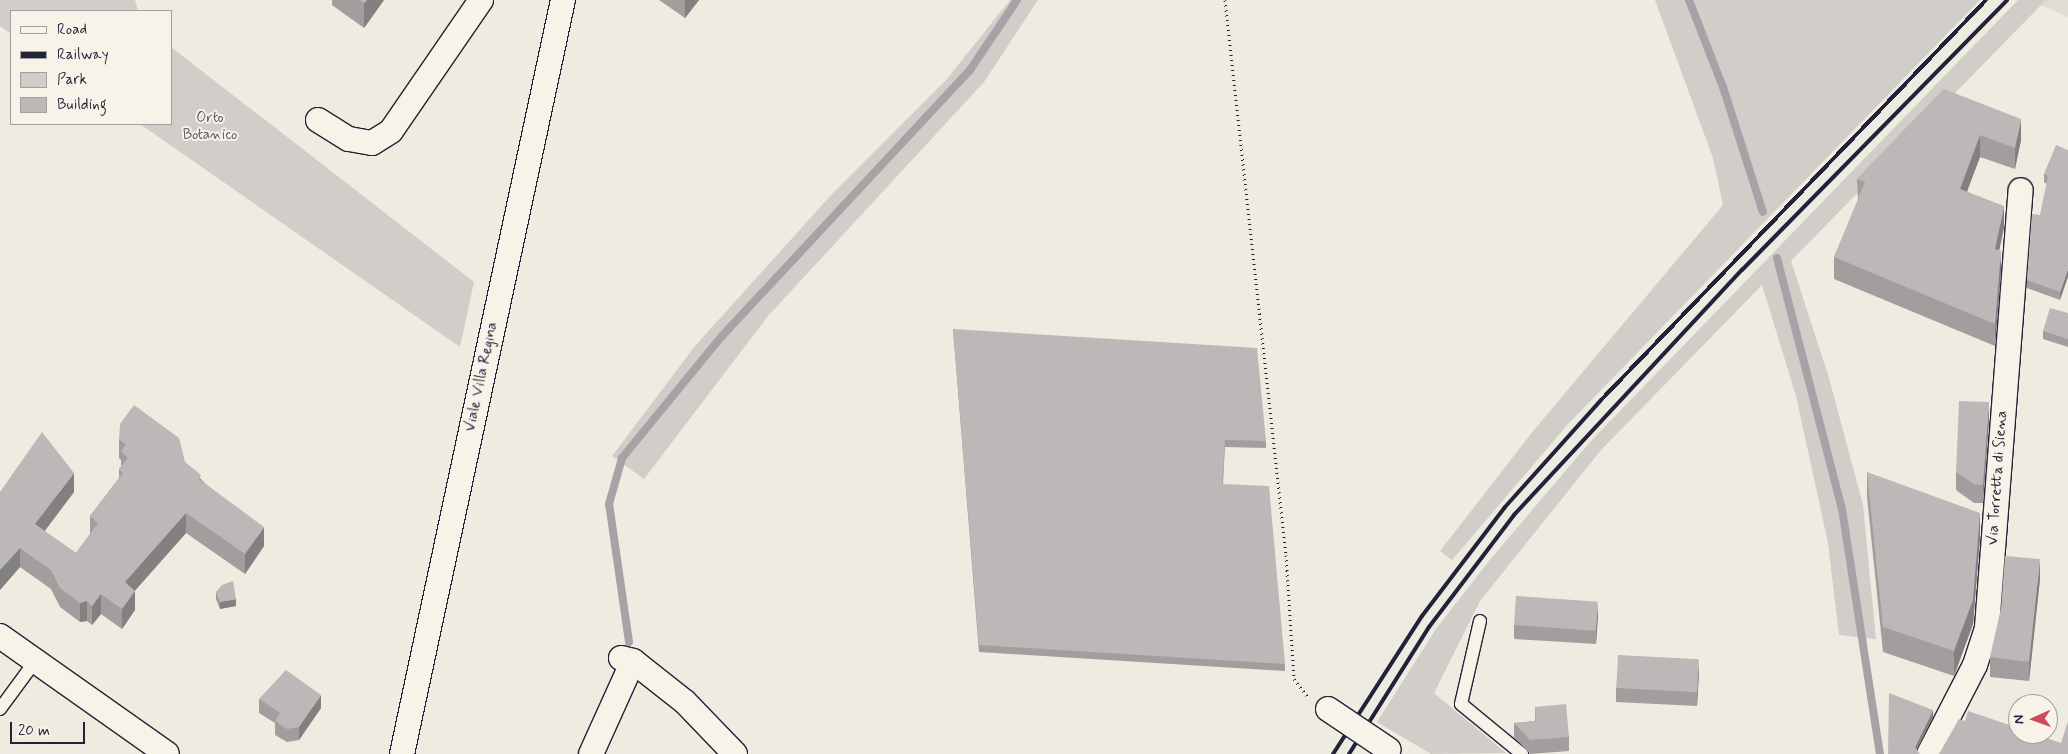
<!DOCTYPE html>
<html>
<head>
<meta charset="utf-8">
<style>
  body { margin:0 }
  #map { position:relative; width:2068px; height:754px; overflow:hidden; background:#eeebe1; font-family:Mynerve,sans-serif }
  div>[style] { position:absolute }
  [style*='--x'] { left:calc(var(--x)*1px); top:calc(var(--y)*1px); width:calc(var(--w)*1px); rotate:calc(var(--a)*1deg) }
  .built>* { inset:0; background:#dfdcd4 }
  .green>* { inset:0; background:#d1cdc9 }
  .stream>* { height:8px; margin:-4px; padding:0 4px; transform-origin:4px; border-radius:4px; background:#a6a3a6 }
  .path>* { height:3px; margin-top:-1.5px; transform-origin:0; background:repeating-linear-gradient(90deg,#22223b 0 1px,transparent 0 5px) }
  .roads { filter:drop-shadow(1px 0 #22223b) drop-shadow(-1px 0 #22223b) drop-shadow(0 1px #22223b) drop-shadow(0 -1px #22223b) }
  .service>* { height:12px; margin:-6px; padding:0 6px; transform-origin:6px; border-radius:6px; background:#f7f3e8 }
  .minor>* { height:24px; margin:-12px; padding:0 12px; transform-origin:12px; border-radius:12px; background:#f7f3e8 }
  .rail>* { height:4px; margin:-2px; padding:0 2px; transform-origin:2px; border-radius:2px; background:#22223b }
  .bridges { filter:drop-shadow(1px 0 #22223b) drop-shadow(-1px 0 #22223b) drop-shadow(0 1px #22223b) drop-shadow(0 -1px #22223b) }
  .minor-bridge>* { height:24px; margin:-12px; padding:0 12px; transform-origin:12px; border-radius:12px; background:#f7f3e8 }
  .wall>* { inset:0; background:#a19e9d }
  .shaded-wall>* { inset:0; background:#838180 }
  .building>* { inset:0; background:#bbb8b7; transform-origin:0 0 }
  span { translate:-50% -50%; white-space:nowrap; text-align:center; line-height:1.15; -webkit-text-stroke:4px #f7f3e8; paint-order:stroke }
  .park-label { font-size:15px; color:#575566 }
  .street-label { font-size:15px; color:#22223b }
  .legend { position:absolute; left:10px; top:10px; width:162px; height:115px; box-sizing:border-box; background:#f7f3e8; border:1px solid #a29fa3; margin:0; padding:6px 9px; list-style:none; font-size:15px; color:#22223b }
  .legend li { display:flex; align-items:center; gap:10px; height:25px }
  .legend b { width:25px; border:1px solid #a29fa3 }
  .north { position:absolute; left:2008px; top:694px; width:50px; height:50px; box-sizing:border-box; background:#f7f3e8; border:1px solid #a29fa3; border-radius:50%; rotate:268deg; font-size:14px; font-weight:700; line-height:20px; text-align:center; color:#22223b }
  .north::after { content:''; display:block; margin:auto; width:18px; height:22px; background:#d1495b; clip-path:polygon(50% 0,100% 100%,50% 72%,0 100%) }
  .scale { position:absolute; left:10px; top:722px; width:75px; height:22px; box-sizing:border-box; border:2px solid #22223b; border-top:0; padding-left:6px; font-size:15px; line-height:18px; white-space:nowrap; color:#22223b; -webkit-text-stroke:4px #f7f3e8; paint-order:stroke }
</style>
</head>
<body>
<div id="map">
  <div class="built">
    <i style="clip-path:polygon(2046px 0,2068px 0,2068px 17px,2041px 5px)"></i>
  </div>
  <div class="green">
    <i style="clip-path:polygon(0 0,135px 0,138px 11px,11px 11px,11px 34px,0 26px)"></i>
    <i style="clip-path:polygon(1010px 0,1038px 0,984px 82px,768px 316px,644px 479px,612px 456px,695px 346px,832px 194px,946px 80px)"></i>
    <i style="clip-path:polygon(1655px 0,1980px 0,1569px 423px,1452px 560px,1440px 551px,1534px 430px,1723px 205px,1713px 158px)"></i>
    <i style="clip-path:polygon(2018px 0,2046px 0,1791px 261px,1829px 378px,1863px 505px,1876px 639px,1839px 635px,1828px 543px,1796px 396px,1762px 285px,1601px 450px,1480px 601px,1434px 693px,1506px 753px,1431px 754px,1377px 722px,1436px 629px,1489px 561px,1590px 442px)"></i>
    <i style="clip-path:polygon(171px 47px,474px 282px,460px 347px,140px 124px,171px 124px)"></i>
  </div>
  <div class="stream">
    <i style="--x:1689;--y:0;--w:93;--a:68.7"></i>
    <i style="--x:1723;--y:87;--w:131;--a:72.3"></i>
    <i style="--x:1777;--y:258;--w:259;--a:75.5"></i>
    <i style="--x:1842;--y:509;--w:248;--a:81.2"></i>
    <i style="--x:629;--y:642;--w:139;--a:-98.2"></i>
    <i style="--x:609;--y:504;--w:48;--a:-74.2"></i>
    <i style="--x:622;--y:458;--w:158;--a:-50.7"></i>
    <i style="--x:722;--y:336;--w:364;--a:-47"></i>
    <i style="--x:970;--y:70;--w:84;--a:-56.1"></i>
  </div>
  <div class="path">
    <i style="--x:1225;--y:0;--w:558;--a:83.73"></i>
    <i style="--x:1286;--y:555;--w:124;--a:86.3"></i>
    <i style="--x:1294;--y:679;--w:23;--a:52"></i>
  </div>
  <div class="roads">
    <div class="service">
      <i style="--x:1480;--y:621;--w:85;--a:102.9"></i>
      <i style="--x:1461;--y:704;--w:79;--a:39.3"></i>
      <i style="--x:0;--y:709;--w:61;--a:-53.7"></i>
    </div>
    <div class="minor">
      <i style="--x:318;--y:120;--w:36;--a:32"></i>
      <i style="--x:349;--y:139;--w:23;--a:10"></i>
      <i style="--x:372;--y:143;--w:22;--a:-32"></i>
      <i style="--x:391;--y:131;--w:159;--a:-55.5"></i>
      <i style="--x:0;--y:636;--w:204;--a:35.2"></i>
      <i style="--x:621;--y:658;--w:12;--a:14"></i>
      <i style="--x:633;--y:661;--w:66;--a:38.3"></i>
      <i style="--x:685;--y:702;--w:72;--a:46.1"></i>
      <i style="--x:402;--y:754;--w:771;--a:-77.95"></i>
      <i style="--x:591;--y:754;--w:102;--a:-65.7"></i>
      <i style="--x:1929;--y:754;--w:100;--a:-62.7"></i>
      <i style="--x:1975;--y:665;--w:40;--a:-72"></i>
      <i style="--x:1987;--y:627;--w:438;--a:-85.6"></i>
    </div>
  </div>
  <div class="rail">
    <i style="--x:1333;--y:754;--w:164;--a:-57.2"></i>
    <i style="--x:1422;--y:616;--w:137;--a:-52.7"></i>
    <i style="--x:1505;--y:507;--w:144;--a:-48.1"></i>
    <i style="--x:1601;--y:400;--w:555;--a:-46.09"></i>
    <i style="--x:1349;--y:754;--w:150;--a:-57.8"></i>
    <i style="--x:1429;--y:627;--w:141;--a:-52.8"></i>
    <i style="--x:1514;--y:515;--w:335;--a:-47.1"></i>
    <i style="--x:1742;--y:270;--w:378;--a:-45.5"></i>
  </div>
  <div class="bridges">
    <div class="minor-bridge">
      <i style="--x:1328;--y:709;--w:73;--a:33.9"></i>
    </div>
  </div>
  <div class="wall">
    <i style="clip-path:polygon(332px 0,384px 0,364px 28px,332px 5px)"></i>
    <i style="clip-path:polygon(659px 0,699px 0,685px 18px)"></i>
    <i style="clip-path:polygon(1944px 89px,2021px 140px,2015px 169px,1980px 157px,1967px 191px,2004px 227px,1999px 250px,2001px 272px,1995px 346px,1834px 279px,1834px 257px,1858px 201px,1857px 179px)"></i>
    <i style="clip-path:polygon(2068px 150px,2060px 300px,2027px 288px,2027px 280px,2047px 184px,2044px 182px,2044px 174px)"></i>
    <i style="clip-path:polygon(2068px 313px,2068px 347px,2043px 339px,2043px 331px)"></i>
    <i style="clip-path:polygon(953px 329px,1266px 441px,1266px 448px,1225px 447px,1223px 484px,1285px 664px,1285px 671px,979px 652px)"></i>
    <i style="clip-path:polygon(1989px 421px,1983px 503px,1974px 503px,1956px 490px,1956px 472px)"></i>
    <i style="clip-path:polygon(119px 439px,185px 462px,264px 546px,245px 574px,186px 533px,135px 590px,135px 610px,122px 629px,101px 614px,92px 625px,87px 621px,80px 622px,60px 607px,51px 589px,20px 567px,0 590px,0 492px,74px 492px,44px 531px,76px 553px,90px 534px,90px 516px,119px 478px,119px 469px,121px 467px,121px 460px,119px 458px)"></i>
    <i style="clip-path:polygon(1867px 472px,1980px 538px,1973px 624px,1954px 676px,1883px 652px,1867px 497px)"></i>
    <i style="clip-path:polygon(2040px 579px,2029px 681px,1990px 677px,1990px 657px)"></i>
    <i style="clip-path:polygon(216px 592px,236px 606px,220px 609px,216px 599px)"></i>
    <i style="clip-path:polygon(1598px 615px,1596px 644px,1514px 639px,1514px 625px)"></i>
    <i style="clip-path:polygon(1699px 673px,1697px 706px,1616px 702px,1616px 688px)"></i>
    <i style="clip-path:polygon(259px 699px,321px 708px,299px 740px,287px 742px,275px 735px,275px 723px,259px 713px)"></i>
    <i style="clip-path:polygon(1535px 707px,1569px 737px,1569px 751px,1530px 754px,1514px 737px,1514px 723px,1535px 721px)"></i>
  </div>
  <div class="shaded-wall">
    <i style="clip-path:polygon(367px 0,384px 0,364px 28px,364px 3px)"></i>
    <i style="clip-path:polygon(685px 0,699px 0,685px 18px)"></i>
    <i style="clip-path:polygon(2021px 119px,2021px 140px,2015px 169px,2015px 148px)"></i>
    <i style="clip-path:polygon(1980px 135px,1980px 157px,1960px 210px,1960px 189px)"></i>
    <i style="clip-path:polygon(2004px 206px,2004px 227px,1995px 271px,1995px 249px)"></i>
    <i style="clip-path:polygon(2001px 251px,2001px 272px,1995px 346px,1995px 324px)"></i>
    <i style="clip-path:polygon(2068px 269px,2068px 277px,2060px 300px,2060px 292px)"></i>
    <i style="clip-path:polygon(1989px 402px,1989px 421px,1983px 503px,1983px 485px)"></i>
    <i style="clip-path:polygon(74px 473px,74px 492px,35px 544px,35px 524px)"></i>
    <i style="clip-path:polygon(186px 513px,186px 533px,125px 602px,125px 582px)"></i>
    <i style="clip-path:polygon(1980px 513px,1980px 538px,1973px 624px,1954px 676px,1954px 651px)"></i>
    <i style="clip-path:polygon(264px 527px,264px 546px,245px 574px,245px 554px)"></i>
    <i style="clip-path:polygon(20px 548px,20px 567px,0 590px,0 570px)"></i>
    <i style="clip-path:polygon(2040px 559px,2040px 579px,2029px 681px,2029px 662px)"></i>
    <i style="clip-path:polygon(135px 591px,135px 610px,122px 629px,122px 609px)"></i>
    <i style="clip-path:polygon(101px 594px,101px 614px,92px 625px,92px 606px)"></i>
    <i style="clip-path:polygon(236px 599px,236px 606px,220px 609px,220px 602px)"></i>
    <i style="clip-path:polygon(87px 601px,87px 621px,80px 622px,80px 603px)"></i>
    <i style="clip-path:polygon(1598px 602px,1598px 615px,1596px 644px,1596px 631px)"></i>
    <i style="clip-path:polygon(1699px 659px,1699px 673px,1697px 706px,1697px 692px)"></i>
    <i style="clip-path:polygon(321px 695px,321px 708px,299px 740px,299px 727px)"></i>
    <i style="clip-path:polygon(1933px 710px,1933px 717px,1915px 754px,1915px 747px)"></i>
  </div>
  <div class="building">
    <i style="clip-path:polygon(360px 0,367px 0,364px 3px)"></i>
    <i style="clip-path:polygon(1944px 89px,2021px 119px,2015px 148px,1980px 135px,1960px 189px,2004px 206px,1995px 249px,2001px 251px,1995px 324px,1834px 257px,1865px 182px,1857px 179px)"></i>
    <i style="clip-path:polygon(2056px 145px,2068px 150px,2068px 269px,2060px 292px,2027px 280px,2032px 214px,2040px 215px,2048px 176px,2044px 174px)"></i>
    <i style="clip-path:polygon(2050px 308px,2068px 313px,2068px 339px,2043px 331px)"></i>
    <i style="clip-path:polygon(953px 329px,1257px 348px,1266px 441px,1225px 440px,1222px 484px,1269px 486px,1285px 664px,979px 645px)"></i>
    <i style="clip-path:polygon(1959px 401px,1989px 402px,1983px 485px,1974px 484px,1956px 472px)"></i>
    <i style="clip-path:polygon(134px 405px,179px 438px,185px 462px,201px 475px,199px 479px,264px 527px,245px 554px,186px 513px,125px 582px,135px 591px,122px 609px,101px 594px,92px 606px,87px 601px,80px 603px,60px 588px,51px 570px,20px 548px,0 570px,0 492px,42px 432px,74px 473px,35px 524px,76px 553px,98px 523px,90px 516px,123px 473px,119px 469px,128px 458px,121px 451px,126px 445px,119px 439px,120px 424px)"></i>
    <i style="clip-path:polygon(1867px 472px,1980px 513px,1973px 600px,1954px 651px,1883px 627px)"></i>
    <i style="clip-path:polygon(2005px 556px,2040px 559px,2029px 662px,1990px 657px,2001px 608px)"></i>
    <i style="clip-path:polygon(233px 581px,236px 599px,220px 602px,216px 592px,222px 585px)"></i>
    <i style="left:1516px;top:596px;width:82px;height:29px;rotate:4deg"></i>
    <i style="left:1618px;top:655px;width:81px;height:33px;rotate:3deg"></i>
    <i style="clip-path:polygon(286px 670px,321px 695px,299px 727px,287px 729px,275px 721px,280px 713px,259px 699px)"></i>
    <i style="clip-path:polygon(1889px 693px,1933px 710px,1915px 747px,1920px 754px,1888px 754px)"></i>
    <i style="clip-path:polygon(1566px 704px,1569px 737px,1530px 740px,1514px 723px,1536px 721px,1535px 707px)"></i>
    <i style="clip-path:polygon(1968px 711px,2018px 728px,2018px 734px,2035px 734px,2061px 743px,2068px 721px,2068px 754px,1939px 754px,1959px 719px,1965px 721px)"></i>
  </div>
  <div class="park-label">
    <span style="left:210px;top:127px">Orto<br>Botanico</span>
  </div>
  <div class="street-label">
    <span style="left:482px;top:377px;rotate:-78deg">Viale Villa Regina</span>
    <span style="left:1998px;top:478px;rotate:-86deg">Via Torretta di Siena</span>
  </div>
  <ul class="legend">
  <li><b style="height:6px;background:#f7f3e8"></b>Road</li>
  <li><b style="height:6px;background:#22223b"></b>Railway</li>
  <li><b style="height:14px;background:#d1cdc9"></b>Park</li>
  <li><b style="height:14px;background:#bbb8b7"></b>Building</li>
  </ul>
  <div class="north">N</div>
  <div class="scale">20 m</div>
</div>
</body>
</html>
